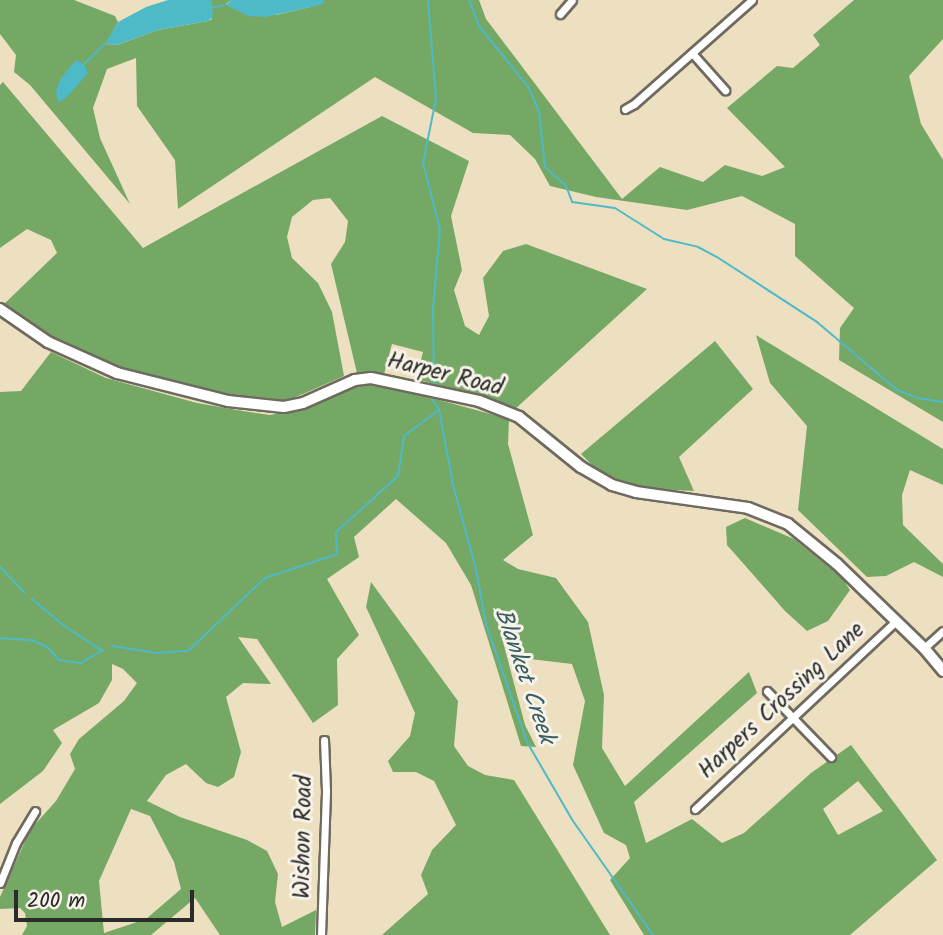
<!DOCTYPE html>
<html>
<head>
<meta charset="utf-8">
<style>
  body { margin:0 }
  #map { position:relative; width:943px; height:935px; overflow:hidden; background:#ede0c0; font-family:Kalam,sans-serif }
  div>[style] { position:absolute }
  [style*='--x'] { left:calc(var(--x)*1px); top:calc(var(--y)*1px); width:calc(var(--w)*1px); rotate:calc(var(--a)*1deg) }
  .forest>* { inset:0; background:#75a864 }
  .water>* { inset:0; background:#4ebac8 }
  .stream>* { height:2px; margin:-1px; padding:0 1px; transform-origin:1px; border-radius:1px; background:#4ebac8 }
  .roads { filter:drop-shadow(2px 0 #6f6a5f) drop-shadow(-2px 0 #6f6a5f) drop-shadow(0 2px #6f6a5f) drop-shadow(0 -2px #6f6a5f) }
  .street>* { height:7px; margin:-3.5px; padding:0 3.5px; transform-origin:3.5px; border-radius:3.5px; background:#fff }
  .secondary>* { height:10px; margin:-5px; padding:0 5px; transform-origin:5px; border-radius:5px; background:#fff }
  span { translate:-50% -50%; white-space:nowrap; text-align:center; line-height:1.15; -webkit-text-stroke:6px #f7f3e8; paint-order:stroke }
  .street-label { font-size:23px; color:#2b2b2b }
  .water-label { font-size:24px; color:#375d62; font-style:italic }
  .scale { position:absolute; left:14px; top:890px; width:180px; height:32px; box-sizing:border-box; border:4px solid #2b2b2b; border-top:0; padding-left:9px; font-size:21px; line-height:24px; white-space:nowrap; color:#2b2b2b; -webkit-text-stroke:5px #f7f3e8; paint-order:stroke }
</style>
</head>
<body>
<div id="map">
  <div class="forest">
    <i style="clip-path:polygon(0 0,74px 0,115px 16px,118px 22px,106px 44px,117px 45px,158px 30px,208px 21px,212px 19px,211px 0,231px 0,226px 4px,276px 15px,310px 7px,323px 0,479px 0,486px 19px,622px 199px,660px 167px,703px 182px,725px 165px,762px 176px,785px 167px,727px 108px,777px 66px,793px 68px,820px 45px,813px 35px,854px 0,943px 0,943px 39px,909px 76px,921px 124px,943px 160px,943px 422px,839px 360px,840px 328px,854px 308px,795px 256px,795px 224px,742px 196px,687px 210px,596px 197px,550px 186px,535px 159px,510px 135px,473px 133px,375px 77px,178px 209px,175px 160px,137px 106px,136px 58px,107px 69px,93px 108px,100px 138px,130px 204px,30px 85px,14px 72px,16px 55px,0 34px)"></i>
    <i style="clip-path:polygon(3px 82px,143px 248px,382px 116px,469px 161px,451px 216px,462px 270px,454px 290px,465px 326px,479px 335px,489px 316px,483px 278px,503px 251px,526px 244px,647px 289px,514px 410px,492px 400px,416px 379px,423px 352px,392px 344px,384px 374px,357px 373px,331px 264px,345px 242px,348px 221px,330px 198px,313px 200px,292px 217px,287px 237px,292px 258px,318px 283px,332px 312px,344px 376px,280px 404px,149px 378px,55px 342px,2px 306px,57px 253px,51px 240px,27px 229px,0 248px,0 85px)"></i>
    <i style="clip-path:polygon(756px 335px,943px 449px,943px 485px,910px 470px,902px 495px,903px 525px,943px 564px,943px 577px,914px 562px,886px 576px,867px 577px,798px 510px,807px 426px,770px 383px)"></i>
    <i style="clip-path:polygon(715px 341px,753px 389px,679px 457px,694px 491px,653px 489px,623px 482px,596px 469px,581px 454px)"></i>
    <i style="clip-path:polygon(evenodd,51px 352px,106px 378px,197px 403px,243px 411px,270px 415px,304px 408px,362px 384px,417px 394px,509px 419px,508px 444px,533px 535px,503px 560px,518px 569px,556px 578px,588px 622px,604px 695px,602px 748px,625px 786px,749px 672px,757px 693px,634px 802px,646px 843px,692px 819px,722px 843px,744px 833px,811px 773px,851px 745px,937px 860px,850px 935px,644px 935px,610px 880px,630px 858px,626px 845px,604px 833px,573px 765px,585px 701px,572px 664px,530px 659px,520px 648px,512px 630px,502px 623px,502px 638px,525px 725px,536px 747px,521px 746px,471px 585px,446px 543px,396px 499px,354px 537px,359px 557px,327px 579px,359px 635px,337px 659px,338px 705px,313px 723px,257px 639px,238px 637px,271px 684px,243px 683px,226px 697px,241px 752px,234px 777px,218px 787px,206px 783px,186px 764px,166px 775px,147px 801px,180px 817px,247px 840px,267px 851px,278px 874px,275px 902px,282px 927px,316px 910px,315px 935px,220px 935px,195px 898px,151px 935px,22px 935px,27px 926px,25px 913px,20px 908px,0 909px,0 897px,30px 830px,56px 801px,75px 769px,70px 754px,79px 739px,124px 701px,137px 683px,123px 669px,112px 664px,112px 680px,99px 703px,53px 730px,62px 743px,43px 771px,0 804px,0 392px,21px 391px,51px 352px,858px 781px,883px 811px,838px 835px,823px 809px,858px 781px,51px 352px,131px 809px,150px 816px,174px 862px,181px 889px,146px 919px,104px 933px,99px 881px,131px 809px)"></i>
    <i style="clip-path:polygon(745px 518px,794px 539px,842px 578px,850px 590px,828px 621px,807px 631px,785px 611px,727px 545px,726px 527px)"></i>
    <i style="clip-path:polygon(371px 582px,458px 701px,454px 746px,468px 766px,485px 775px,514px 780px,610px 935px,382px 935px,428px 894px,421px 875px,432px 850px,456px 825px,434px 781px,416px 772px,393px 772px,388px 761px,410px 736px,415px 713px,366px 607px)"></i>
  </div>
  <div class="water">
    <i style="clip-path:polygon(168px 0,211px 0,213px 17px,208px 21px,158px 30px,117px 45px,105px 44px,118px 22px,146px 7px)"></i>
    <i style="clip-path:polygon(231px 0,323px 0,324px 4px,266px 17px,248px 16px,226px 5px)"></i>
    <i style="clip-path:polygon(76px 60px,84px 65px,88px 73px,66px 98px,58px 102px,56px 91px,61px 78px)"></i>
  </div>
  <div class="stream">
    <i style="--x:428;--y:0;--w:99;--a:85.4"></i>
    <i style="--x:436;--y:99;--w:65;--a:101.5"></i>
    <i style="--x:423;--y:163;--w:68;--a:75.6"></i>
    <i style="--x:440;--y:229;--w:80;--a:95"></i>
    <i style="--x:433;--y:309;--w:76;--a:89.2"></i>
    <i style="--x:469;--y:0;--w:28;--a:69"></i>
    <i style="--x:479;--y:26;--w:80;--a:51.1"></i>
    <i style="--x:529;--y:88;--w:25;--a:67"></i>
    <i style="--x:539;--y:111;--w:56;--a:83.9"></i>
    <i style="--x:545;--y:167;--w:28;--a:42"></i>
    <i style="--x:566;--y:186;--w:17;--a:69"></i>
    <i style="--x:572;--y:202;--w:43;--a:7.9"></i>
    <i style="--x:615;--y:208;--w:58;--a:32.3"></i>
    <i style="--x:664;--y:239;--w:35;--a:13"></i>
    <i style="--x:698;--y:247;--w:21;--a:28"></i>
    <i style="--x:717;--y:257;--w:119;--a:33"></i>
    <i style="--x:817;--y:322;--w:105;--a:40.4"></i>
    <i style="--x:897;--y:390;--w:22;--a:21"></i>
    <i style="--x:918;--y:398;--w:25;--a:9"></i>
    <i style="--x:210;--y:8;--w:15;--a:-11"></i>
    <i style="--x:84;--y:64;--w:29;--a:-44"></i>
    <i style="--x:432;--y:399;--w:12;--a:55"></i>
    <i style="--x:439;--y:409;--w:77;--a:79.6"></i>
    <i style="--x:453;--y:485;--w:87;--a:74.7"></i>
    <i style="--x:476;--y:569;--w:56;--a:79.7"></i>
    <i style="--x:486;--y:624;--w:125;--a:70.8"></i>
    <i style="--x:527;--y:742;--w:91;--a:59.8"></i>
    <i style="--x:573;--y:821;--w:139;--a:54.9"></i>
    <i style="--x:0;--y:567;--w:36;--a:46"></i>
    <i style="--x:32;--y:599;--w:40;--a:40"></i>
    <i style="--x:63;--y:625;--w:45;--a:33.3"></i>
    <i style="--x:0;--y:638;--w:32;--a:4"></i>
    <i style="--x:32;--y:640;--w:17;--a:25"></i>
    <i style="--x:47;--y:647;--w:18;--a:47"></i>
    <i style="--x:59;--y:660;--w:22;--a:8"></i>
    <i style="--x:81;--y:663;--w:26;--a:-31"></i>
    <i style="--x:112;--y:646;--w:46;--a:8.8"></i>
    <i style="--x:157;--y:653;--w:31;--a:-4"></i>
    <i style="--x:188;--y:651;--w:106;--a:-43.5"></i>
    <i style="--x:265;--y:578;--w:76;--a:-18.4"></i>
    <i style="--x:337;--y:554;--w:22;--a:-93"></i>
    <i style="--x:336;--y:532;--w:84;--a:-42.1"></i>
    <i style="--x:398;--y:476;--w:40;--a:-81.5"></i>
    <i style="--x:404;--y:436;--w:44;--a:-36.6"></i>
  </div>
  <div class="roads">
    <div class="street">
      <i style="--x:560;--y:14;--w:18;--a:-49"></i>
      <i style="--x:692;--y:53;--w:50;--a:48.3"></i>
      <i style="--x:625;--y:109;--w:10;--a:-29"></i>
      <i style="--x:634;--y:104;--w:157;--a:-41.4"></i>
      <i style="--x:924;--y:648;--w:25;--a:-42"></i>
      <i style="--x:767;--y:691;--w:92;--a:45.9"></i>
      <i style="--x:695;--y:809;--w:275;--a:-43.1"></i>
      <i style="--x:0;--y:883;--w:43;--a:-68.2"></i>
      <i style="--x:16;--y:843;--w:37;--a:-59"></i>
      <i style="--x:321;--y:935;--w:144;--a:-88"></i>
      <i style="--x:326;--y:791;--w:51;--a:-92.2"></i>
    </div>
    <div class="secondary">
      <i style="--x:0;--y:309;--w:58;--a:34.5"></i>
      <i style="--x:48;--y:342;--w:76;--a:24.2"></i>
      <i style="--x:117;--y:373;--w:114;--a:14.2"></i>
      <i style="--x:228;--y:401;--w:56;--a:6.1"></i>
      <i style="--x:284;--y:407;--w:19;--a:-12"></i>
      <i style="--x:303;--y:403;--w:57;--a:-23.9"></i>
      <i style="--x:355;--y:380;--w:16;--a:-7"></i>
      <i style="--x:371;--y:378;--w:110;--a:12"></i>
      <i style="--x:479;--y:401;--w:43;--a:21.8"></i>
      <i style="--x:519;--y:417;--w:80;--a:38.9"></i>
      <i style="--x:581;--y:467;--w:36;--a:30"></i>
      <i style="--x:612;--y:485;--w:25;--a:16"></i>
      <i style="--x:636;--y:492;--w:113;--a:8.1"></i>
      <i style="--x:748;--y:508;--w:43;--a:21.8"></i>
      <i style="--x:788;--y:524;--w:63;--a:39.2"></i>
      <i style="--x:837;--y:564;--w:121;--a:44"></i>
      <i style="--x:924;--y:648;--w:30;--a:50"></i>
    </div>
  </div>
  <div class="street-label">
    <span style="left:445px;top:375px;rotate:14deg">Harper Road</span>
    <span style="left:782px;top:701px;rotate:-43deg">Harpers Crossing Lane</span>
    <span style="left:304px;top:837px;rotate:-89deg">Wishon Road</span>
  </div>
  <div class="water-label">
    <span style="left:524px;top:676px;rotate:71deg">Blanket Creek</span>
  </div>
  <div class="scale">200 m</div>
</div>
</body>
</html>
